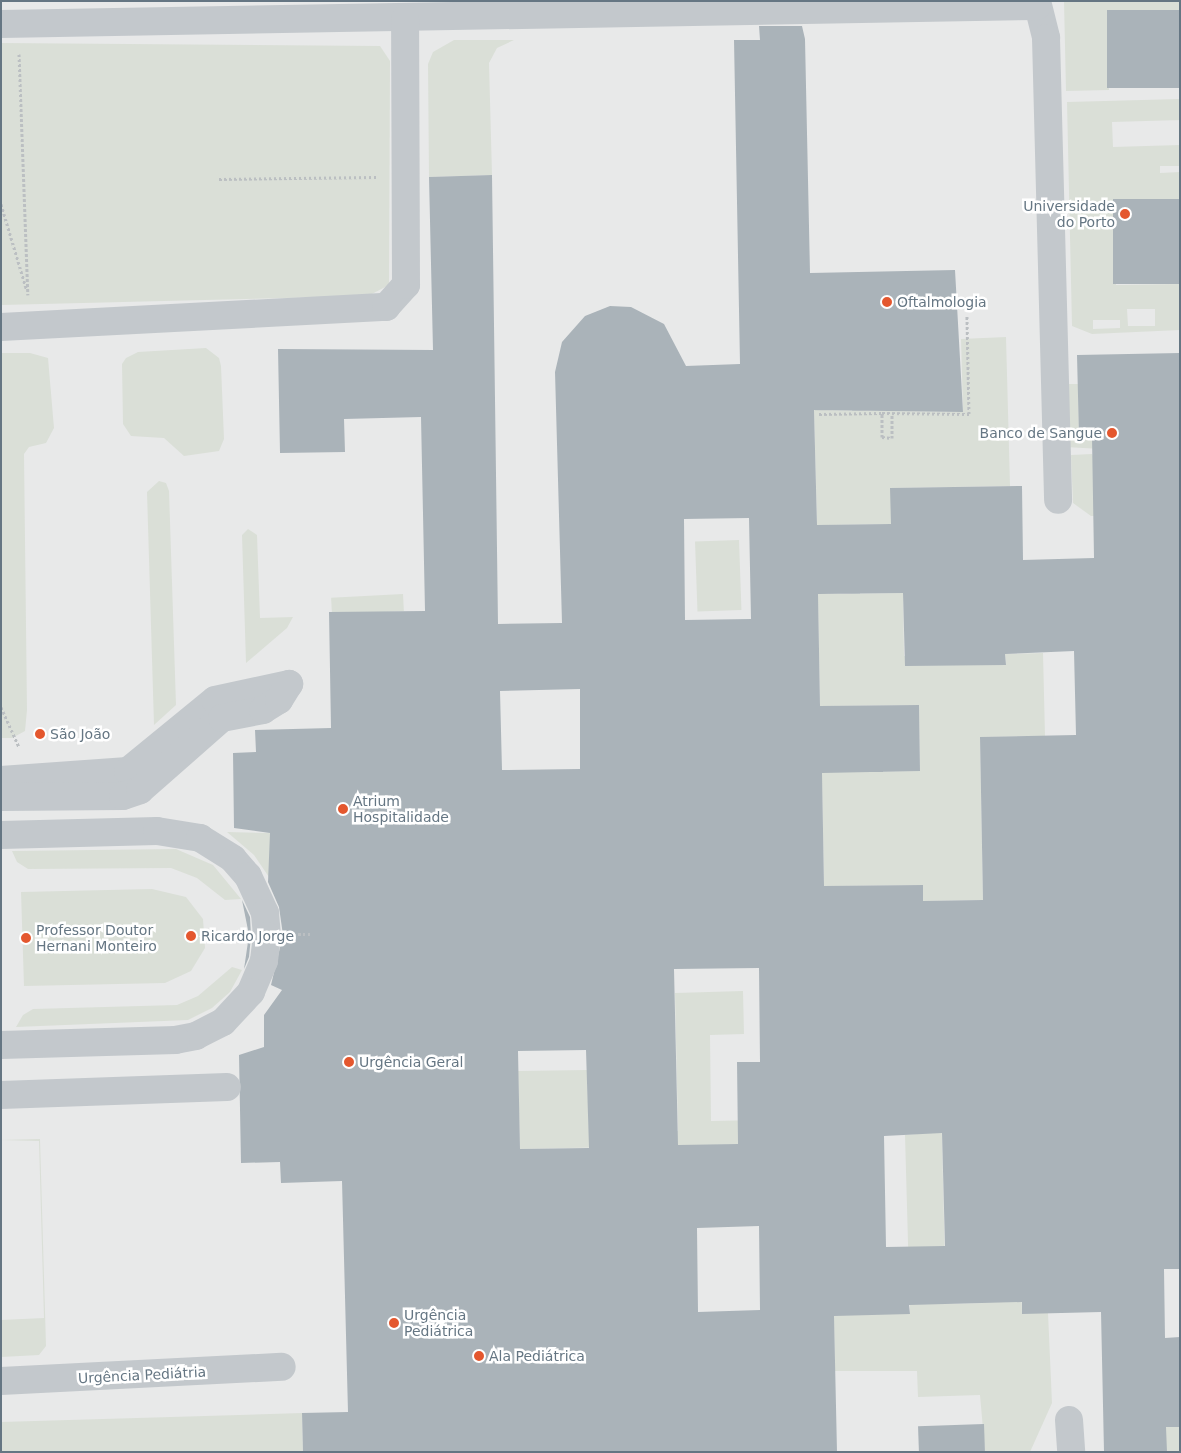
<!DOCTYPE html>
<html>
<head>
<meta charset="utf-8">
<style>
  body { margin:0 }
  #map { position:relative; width:1181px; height:1453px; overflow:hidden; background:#fafaf8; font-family:"DejaVu Sans",sans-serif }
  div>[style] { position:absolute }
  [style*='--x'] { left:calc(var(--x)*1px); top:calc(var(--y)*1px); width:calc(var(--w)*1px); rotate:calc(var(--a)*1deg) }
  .built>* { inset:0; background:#e8e9e9; transform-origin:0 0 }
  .green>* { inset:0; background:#dadfd7; transform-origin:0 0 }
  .building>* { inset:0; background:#aab3b9; transform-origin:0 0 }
  .path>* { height:3px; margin-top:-1.5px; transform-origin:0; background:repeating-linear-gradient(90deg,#bbbfc2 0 2.5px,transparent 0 5px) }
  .minor>* { height:28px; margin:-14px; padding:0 14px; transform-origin:14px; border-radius:14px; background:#c3c8cc }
  .dots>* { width:14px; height:14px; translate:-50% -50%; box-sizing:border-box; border:2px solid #fff; border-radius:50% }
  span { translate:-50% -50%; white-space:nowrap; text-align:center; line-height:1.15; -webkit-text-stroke:5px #fff; paint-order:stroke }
  .poi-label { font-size:14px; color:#657683 }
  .right { translate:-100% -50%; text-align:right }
  .left { translate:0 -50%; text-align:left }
  .street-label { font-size:14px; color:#657683 }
  .frame { position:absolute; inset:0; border:2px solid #657683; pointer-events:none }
</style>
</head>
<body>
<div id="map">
  <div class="built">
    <i style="left:1px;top:1px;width:1179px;height:1451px"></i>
  </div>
  <div class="green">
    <i style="clip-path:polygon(1064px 1px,1180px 1px,1180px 10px,1107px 11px,1109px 90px,1066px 91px)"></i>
    <i style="clip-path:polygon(514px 40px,497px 48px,489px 63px,492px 175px,429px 177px,428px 64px,433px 52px,454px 40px)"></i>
    <i style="clip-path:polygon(1px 43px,380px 46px,390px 61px,389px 285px,368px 296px,1px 305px)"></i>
    <i style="clip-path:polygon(evenodd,1180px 99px,1180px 120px,1112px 122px,1113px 147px,1180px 145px,1180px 166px,1160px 166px,1160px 173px,1180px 172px,1180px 199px,1113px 201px,1116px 285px,1180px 284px,1180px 330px,1092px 334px,1072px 326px,1067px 102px,1180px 99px,1127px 309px,1155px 309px,1155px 326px,1128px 326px,1127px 309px,1180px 99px,1093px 320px,1120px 320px,1120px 328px,1093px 329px,1093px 320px)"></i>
    <i style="clip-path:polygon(1006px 337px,1010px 486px,891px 488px,891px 524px,826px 525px,810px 532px,817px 521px,814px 410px,963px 412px,961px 339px)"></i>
    <i style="clip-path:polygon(206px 348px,219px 358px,221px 366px,224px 439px,219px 451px,184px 456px,164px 438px,131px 436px,123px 424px,122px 364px,126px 358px,138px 352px)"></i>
    <i style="clip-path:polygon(1px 353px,30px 353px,48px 358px,54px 428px,46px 443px,29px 447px,24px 454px,27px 710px,25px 731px,12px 738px,1px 738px)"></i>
    <i style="clip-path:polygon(1064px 384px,1078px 384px,1079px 437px,1120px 437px,1120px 450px,1065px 447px)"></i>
    <i style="clip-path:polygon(1092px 454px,1120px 516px,1091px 516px,1073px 503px,1071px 455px)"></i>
    <i style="clip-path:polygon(159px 481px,166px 483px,169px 491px,176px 705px,154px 725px,147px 492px)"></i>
    <i style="clip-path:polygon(248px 529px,257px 535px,260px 618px,293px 617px,287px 628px,246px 663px,242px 535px)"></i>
    <i style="left:739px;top:540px;width:70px;height:44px;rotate:88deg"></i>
    <i style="clip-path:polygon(812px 590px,827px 594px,903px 593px,904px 656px,1006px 664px,1005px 654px,1043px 653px,1045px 736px,980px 737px,983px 900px,923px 901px,923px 885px,835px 886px,816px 892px,824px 881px,822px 781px,815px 767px,835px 772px,920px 771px,919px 705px,830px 706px,815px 712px,820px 702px,818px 600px)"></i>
    <i style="left:403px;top:594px;width:17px;height:72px;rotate:87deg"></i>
    <i style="clip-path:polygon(227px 832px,270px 833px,271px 880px,254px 855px)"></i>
    <i style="clip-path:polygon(176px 849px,213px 865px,241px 899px,225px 900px,197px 878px,171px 868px,28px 869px,17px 862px,12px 851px)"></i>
    <i style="clip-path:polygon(152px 889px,186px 897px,203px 919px,205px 948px,191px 971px,165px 983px,24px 986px,21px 892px)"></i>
    <i style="clip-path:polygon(937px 933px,946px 1304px,984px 1303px,983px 1273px,1016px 1056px,1022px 1313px,1048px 1313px,1052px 1403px,1030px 1452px,985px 1452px,980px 1395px,918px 1397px,917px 1371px,835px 1371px,834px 1322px,828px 1312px,910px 1314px,905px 1135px,929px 1133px)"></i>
    <i style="clip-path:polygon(232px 967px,242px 970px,230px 992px,212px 1008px,188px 1020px,16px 1027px,23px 1015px,33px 1009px,177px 1005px,198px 996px)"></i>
    <i style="clip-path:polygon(743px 991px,744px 1034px,710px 1035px,711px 1121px,762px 1120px,763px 1144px,520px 1149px,518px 1071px,587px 1070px,589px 1133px,678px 1131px,675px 993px)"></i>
    <i style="clip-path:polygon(40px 1139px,46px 1346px,39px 1355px,1px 1357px,1px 1320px,44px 1318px,39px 1141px,1px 1140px)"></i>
    <i style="clip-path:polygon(302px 1413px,303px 1452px,1px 1452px,1px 1422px)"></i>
    <i style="left:1166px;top:1427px;width:14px;height:25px"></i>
  </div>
  <div class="building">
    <i style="left:1180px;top:10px;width:78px;height:73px;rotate:90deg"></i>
    <i style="clip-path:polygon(evenodd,759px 26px,802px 26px,805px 39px,810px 273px,955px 270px,963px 412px,814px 410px,817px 525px,891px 524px,890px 488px,1022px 486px,1023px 560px,1094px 558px,1092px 437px,1079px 437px,1077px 355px,1180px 353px,1180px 1269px,1164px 1269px,1165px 1338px,1180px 1337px,1180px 1427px,1166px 1427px,1167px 1452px,1104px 1452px,1101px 1312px,1022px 1314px,1022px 1302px,909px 1305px,910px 1314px,834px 1316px,837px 1452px,303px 1452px,302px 1413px,348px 1412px,342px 1181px,281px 1183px,280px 1162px,241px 1163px,239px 1055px,264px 1047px,264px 1015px,282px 990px,271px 985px,283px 935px,279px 907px,268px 882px,270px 833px,234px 828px,233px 753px,256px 752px,255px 730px,331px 728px,329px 612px,425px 611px,421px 417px,344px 419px,345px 452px,280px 453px,278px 349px,433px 350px,429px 177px,492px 175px,498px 624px,562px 623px,555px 372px,562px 342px,585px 316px,610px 306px,631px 307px,664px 324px,686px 366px,740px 364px,734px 40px,760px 40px,759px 26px,749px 518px,751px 619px,685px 620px,684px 519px,749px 518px,759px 26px,903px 593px,905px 666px,1006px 665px,1005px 654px,1074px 651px,1076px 735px,980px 737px,983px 900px,923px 901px,923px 885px,824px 886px,822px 773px,920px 771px,919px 705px,820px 706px,818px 594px,903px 593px,759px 26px,580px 689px,580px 769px,502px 770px,500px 691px,580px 689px,759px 26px,759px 968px,760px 1062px,737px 1062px,738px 1144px,678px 1145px,674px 969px,759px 968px,759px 26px,586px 1050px,589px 1148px,520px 1149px,518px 1051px,586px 1050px,759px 26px,942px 1133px,945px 1246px,886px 1247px,884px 1136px,942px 1133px,759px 26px,759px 1226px,760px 1310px,698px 1312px,697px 1228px,759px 1226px)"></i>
    <i style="left:1180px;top:199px;width:85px;height:67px;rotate:90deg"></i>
    <i style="clip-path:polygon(242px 900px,250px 917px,251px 936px,249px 957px,244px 969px,249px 935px)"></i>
    <i style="left:984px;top:1424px;width:28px;height:66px;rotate:88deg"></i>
  </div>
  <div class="path">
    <i style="--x:19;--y:54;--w:241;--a:87.9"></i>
    <i style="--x:219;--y:179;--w:157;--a:-0.7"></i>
    <i style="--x:1;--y:204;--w:88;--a:73.4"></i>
    <i style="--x:819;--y:414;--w:63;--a:-0.9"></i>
    <i style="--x:882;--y:437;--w:24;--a:-90"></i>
    <i style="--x:882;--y:413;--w:87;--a:0.7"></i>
    <i style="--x:969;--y:414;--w:99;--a:-91.2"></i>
    <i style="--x:882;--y:437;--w:10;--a:6"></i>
    <i style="--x:892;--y:438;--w:24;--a:-90"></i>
    <i style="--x:1;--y:707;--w:44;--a:65.8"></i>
    <i style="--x:298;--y:934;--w:12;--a:0"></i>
  </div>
  <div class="minor">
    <i style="--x:1037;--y:1;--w:38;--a:76"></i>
    <i style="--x:1046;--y:38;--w:462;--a:88.5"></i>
    <i style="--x:1;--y:24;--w:1036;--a:-1"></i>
    <i style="--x:1;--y:327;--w:386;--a:-3"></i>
    <i style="--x:386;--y:307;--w:30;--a:-48"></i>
    <i style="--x:406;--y:285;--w:266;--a:-90.2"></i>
    <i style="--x:1;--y:780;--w:127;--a:-4.1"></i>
    <i style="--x:128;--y:771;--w:112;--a:-39.2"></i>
    <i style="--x:215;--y:700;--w:76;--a:-12.2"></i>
    <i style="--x:1;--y:797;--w:122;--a:-0.5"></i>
    <i style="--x:123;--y:796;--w:18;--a:-19"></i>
    <i style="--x:140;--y:790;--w:109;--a:-41.3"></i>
    <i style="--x:222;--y:718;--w:42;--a:-11"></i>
    <i style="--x:263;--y:710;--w:19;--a:-32"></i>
    <i style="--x:279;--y:700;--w:19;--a:-58"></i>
    <i style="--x:1;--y:835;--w:156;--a:-1.5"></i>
    <i style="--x:157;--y:831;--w:44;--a:9.2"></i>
    <i style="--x:200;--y:838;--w:39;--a:32"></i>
    <i style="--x:233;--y:859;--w:23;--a:49"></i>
    <i style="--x:248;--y:876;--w:41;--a:65.3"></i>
    <i style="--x:265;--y:913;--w:23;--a:85"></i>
    <i style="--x:267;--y:936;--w:25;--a:97"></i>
    <i style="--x:264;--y:961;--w:34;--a:113"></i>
    <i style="--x:251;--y:992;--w:41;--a:133"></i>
    <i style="--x:223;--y:1022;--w:30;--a:153"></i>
    <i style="--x:196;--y:1036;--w:20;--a:169"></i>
    <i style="--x:176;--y:1040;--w:175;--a:178.4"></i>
    <i style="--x:1;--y:1095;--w:226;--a:-2"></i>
    <i style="--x:1;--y:1381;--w:281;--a:-2.9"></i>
    <i style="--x:1069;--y:1420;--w:32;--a:86"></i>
  </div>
  <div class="dots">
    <i style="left:1125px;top:214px;background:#e4572e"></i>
    <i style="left:887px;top:302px;background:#e4572e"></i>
    <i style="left:1112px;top:433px;background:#e4572e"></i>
    <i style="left:40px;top:734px;background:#e4572e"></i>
    <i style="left:343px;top:809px;background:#e4572e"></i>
    <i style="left:191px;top:936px;background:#e4572e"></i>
    <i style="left:26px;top:938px;background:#e4572e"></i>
    <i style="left:349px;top:1062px;background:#e4572e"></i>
    <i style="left:394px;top:1323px;background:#e4572e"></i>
    <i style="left:479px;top:1356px;background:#e4572e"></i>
  </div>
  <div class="poi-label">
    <span class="right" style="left:1115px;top:214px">Universidade<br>do Porto</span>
    <span class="left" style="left:897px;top:302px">Oftalmologia</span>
    <span class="right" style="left:1102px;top:433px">Banco de Sangue</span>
    <span class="left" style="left:50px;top:734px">São João</span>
    <span class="left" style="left:353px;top:809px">Atrium<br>Hospitalidade</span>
    <span class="left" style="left:36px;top:938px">Professor Doutor<br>Hernani Monteiro</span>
    <span class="left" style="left:201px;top:936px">Ricardo Jorge</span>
    <span class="left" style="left:359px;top:1062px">Urgência Geral</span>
    <span class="left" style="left:404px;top:1323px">Urgência<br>Pediátrica</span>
    <span class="left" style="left:489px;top:1356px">Ala Pediátrica</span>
  </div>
  <div class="street-label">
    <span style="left:142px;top:1375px;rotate:-3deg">Urgência Pediátria</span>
  </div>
  <div class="frame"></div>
</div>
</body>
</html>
